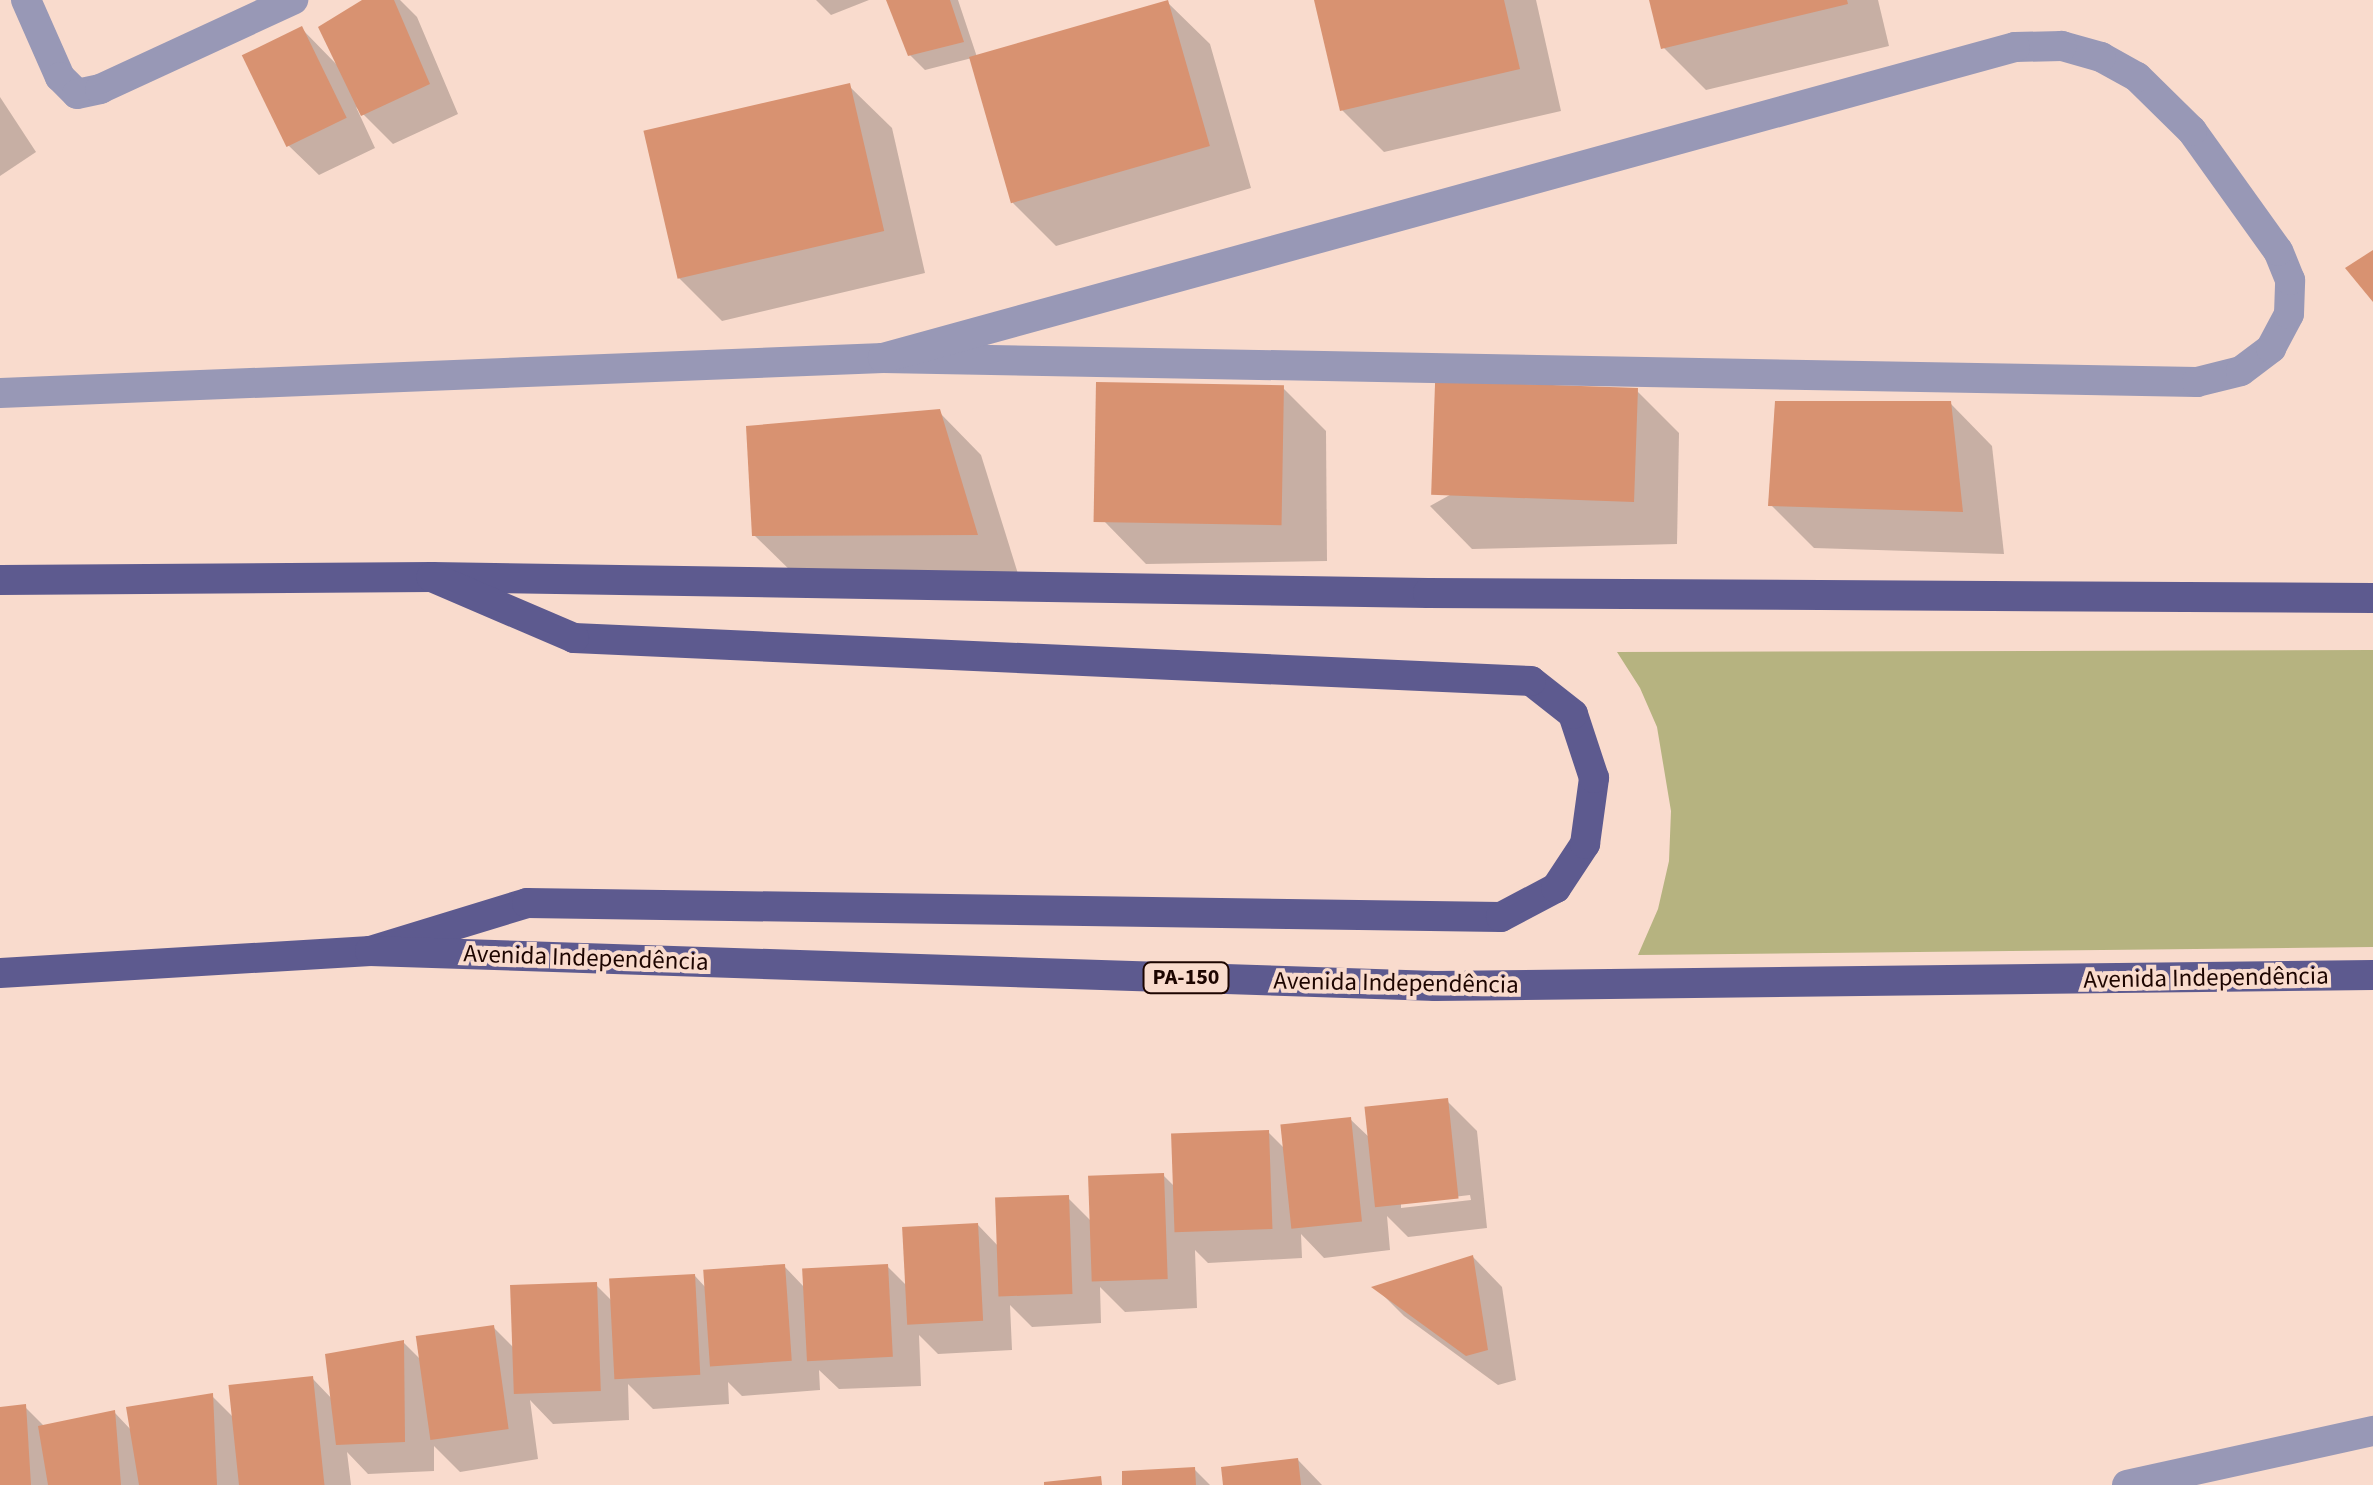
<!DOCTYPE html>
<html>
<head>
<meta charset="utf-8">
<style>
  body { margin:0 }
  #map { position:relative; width:2373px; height:1485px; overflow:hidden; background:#f9dbcd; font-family:"Source Sans 3",sans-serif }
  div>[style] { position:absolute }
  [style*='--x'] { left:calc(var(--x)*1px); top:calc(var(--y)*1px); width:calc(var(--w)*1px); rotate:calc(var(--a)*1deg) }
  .green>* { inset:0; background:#b6b380 }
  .shadow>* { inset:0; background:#0003 }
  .building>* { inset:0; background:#d89271; transform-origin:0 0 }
  .street>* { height:30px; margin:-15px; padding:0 15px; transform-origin:15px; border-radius:15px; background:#9898b6 }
  .primary>* { height:30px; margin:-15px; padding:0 15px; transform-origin:15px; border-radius:15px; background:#5d5a8f }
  span { translate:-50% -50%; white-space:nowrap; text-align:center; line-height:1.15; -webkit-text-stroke:8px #f9dbcd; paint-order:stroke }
  .shield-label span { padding:2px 8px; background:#f9dbcd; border:2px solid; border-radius:8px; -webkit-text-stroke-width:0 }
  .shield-label { font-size:22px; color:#1d0500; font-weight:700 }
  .street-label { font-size:25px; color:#1d0500 }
</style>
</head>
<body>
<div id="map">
  <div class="green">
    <i style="clip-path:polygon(2373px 650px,2373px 947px,1638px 955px,1658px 909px,1669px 861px,1671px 811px,1657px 727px,1640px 688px,1617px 652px)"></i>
  </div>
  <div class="shadow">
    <i style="clip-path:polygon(367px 0,400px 0,417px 17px,458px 114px,393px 144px,356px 107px,375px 148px,319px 175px,289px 146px,302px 29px,339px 67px)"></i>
    <i style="clip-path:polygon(816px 0,869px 0,831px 15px)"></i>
    <i style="clip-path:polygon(888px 0,958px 0,977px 57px,1167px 2px,1210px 44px,1251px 188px,1056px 246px,1013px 203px,972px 58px,925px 70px,910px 55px)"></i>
    <i style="clip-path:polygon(1317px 0,1536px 0,1561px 111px,1384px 152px,1342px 110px)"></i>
    <i style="clip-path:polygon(1652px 0,1878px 0,1889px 46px,1706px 90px,1663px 47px)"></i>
    <i style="clip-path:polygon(849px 86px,892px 128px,925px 273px,722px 321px,679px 278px)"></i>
    <i style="clip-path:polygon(0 97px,36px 152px,0 176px)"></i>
    <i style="clip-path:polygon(1283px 388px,1326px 431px,1327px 561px,1146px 564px,1104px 521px)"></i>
    <i style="clip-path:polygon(1637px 391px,1679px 433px,1677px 544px,1472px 549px,1430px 506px)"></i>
    <i style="clip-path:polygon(1950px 403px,1992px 446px,2004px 554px,1814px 548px,1771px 505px)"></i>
    <i style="clip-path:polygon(939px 412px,981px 455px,1019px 577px,797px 577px,754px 535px)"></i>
    <i style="clip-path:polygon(evenodd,1447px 1101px,1477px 1131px,1487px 1228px,1408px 1237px,1387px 1216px,1390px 1250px,1324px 1258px,1301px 1234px,1302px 1258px,1208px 1263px,1195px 1250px,1197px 1308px,1125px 1312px,1100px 1287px,1101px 1323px,1032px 1327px,1010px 1305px,1012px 1350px,938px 1354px,919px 1335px,921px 1386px,839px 1389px,819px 1370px,820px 1390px,742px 1396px,728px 1382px,729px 1404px,653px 1409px,628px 1384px,629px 1420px,553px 1424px,530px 1400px,538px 1459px,460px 1472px,434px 1446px,434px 1471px,368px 1474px,347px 1452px,351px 1485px,0 1485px,0 1410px,25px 1407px,45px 1427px,115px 1413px,132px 1431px,212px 1396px,234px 1418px,313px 1379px,333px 1400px,404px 1343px,422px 1361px,494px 1328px,519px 1353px,596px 1285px,615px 1304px,695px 1276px,707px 1289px,784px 1266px,805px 1288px,887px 1266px,907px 1286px,978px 1225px,1000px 1248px,1068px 1198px,1092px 1222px,1163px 1175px,1176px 1188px,1268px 1132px,1286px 1150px,1350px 1119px,1371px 1139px,1447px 1101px,1470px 1195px,1471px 1200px,1401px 1208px,1401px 1203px,1470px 1195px)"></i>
    <i style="clip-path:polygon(1473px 1257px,1502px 1287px,1516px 1380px,1498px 1385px,1404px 1316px,1376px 1288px)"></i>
    <i style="clip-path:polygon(1298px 1460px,1322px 1485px,1226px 1485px)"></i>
    <i style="clip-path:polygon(1194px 1469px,1210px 1485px,1125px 1485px)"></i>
  </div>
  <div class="building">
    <i style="clip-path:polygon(362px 0,394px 0,430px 84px,361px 116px,318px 27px)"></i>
    <i style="clip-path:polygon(886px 0,950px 0,964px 42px,908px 56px)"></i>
    <i style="left:1168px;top:0;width:152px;height:207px;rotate:74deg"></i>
    <i style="clip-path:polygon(1314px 0,1504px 0,1520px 69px,1340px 111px)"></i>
    <i style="clip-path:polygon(1649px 0,1847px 0,1848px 4px,1661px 49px)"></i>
    <i style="left:302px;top:26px;width:102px;height:67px;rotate:64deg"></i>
    <i style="left:850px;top:83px;width:152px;height:212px;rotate:77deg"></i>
    <i style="clip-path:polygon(2373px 250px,2373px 302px,2345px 268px)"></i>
    <i style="left:1096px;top:382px;width:188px;height:140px;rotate:1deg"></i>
    <i style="left:1638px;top:388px;width:114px;height:203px;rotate:92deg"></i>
    <i style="clip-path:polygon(1775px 401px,1951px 401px,1963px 512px,1768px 506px)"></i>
    <i style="clip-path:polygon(940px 409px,978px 535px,752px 536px,746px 426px)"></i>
    <i style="left:1448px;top:1098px;width:101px;height:84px;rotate:84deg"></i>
    <i style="left:1351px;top:1117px;width:105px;height:71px;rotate:84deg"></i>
    <i style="left:1269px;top:1130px;width:99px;height:98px;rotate:88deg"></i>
    <i style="left:1164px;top:1173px;width:106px;height:76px;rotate:88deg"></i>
    <i style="left:1069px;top:1195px;width:99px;height:74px;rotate:88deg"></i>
    <i style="left:978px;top:1223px;width:98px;height:76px;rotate:87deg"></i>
    <i style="clip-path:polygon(1473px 1255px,1488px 1350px,1466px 1356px,1371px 1287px)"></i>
    <i style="left:785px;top:1264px;width:97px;height:82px;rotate:86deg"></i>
    <i style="left:888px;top:1264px;width:93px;height:86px;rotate:87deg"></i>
    <i style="left:695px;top:1274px;width:101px;height:86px;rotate:87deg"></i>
    <i style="left:597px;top:1282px;width:109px;height:87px;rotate:88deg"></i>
    <i style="left:494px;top:1325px;width:105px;height:79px;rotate:82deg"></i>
    <i style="clip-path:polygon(404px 1340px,405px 1442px,336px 1445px,325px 1354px)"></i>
    <i style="left:313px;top:1376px;width:110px;height:85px;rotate:84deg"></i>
    <i style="clip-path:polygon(213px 1393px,217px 1485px,139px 1485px,126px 1407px)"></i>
    <i style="clip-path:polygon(26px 1404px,31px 1485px,0 1485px,0 1407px)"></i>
    <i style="clip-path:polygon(115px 1410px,121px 1485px,48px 1485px,38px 1426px)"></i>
    <i style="clip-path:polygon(1298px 1458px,1301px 1485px,1223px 1485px,1221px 1467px)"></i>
    <i style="clip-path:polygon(1195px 1467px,1196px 1485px,1122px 1485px,1122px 1471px)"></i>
    <i style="clip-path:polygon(1101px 1476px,1102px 1485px,1044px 1485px,1044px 1482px)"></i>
  </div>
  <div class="street">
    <i style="--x:26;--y:0;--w:84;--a:66.2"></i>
    <i style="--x:60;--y:77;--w:24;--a:45"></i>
    <i style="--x:77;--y:94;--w:24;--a:-12"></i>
    <i style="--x:100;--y:89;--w:213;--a:-24.8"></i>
    <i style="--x:0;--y:393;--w:884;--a:-2.27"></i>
    <i style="--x:883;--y:358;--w:1314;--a:1.05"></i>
    <i style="--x:2197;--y:382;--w:45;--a:-14"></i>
    <i style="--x:2241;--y:371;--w:38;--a:-37"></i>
    <i style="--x:2271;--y:348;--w:38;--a:-62"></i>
    <i style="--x:2289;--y:314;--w:34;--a:-88"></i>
    <i style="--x:2290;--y:280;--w:31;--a:-112"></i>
    <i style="--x:2278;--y:251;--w:148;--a:-125.6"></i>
    <i style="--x:2192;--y:131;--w:77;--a:-135.5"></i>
    <i style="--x:2137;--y:77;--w:41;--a:-150.9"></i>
    <i style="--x:2101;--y:57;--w:41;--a:-164.2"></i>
    <i style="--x:2062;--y:46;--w:47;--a:178.8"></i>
    <i style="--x:2015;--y:47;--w:1174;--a:164.64"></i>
    <i style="--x:2127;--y:1485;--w:252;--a:-12.4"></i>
  </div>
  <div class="primary">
    <i style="--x:0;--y:580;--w:432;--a:-0.4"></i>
    <i style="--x:432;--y:577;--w:996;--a:0.92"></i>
    <i style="--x:1428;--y:593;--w:945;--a:0.3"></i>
    <i style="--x:370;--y:951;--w:164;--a:-17"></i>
    <i style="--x:527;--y:903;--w:974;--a:0.82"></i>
    <i style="--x:1501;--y:917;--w:62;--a:-27.8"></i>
    <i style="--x:1556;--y:888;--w:53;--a:-56.6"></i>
    <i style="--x:1585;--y:844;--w:67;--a:-82.2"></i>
    <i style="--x:1594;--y:778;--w:67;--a:-108.2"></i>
    <i style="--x:1573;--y:714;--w:53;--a:-141.8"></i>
    <i style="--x:1531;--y:681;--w:958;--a:-177.43"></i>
    <i style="--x:574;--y:638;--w:155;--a:-156.8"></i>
    <i style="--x:0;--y:973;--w:371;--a:-3.4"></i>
    <i style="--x:370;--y:951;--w:1066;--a:1.88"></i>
    <i style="--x:1435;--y:986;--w:938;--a:-0.67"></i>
  </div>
  <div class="shield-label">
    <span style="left:1186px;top:978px">PA-150</span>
  </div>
  <div class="street-label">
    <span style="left:586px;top:958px;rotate:2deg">Avenida Independência</span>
    <span style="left:2206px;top:978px;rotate:-1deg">Avenida Independência</span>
    <span style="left:1396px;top:983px;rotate:1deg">Avenida Independência</span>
  </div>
</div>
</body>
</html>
